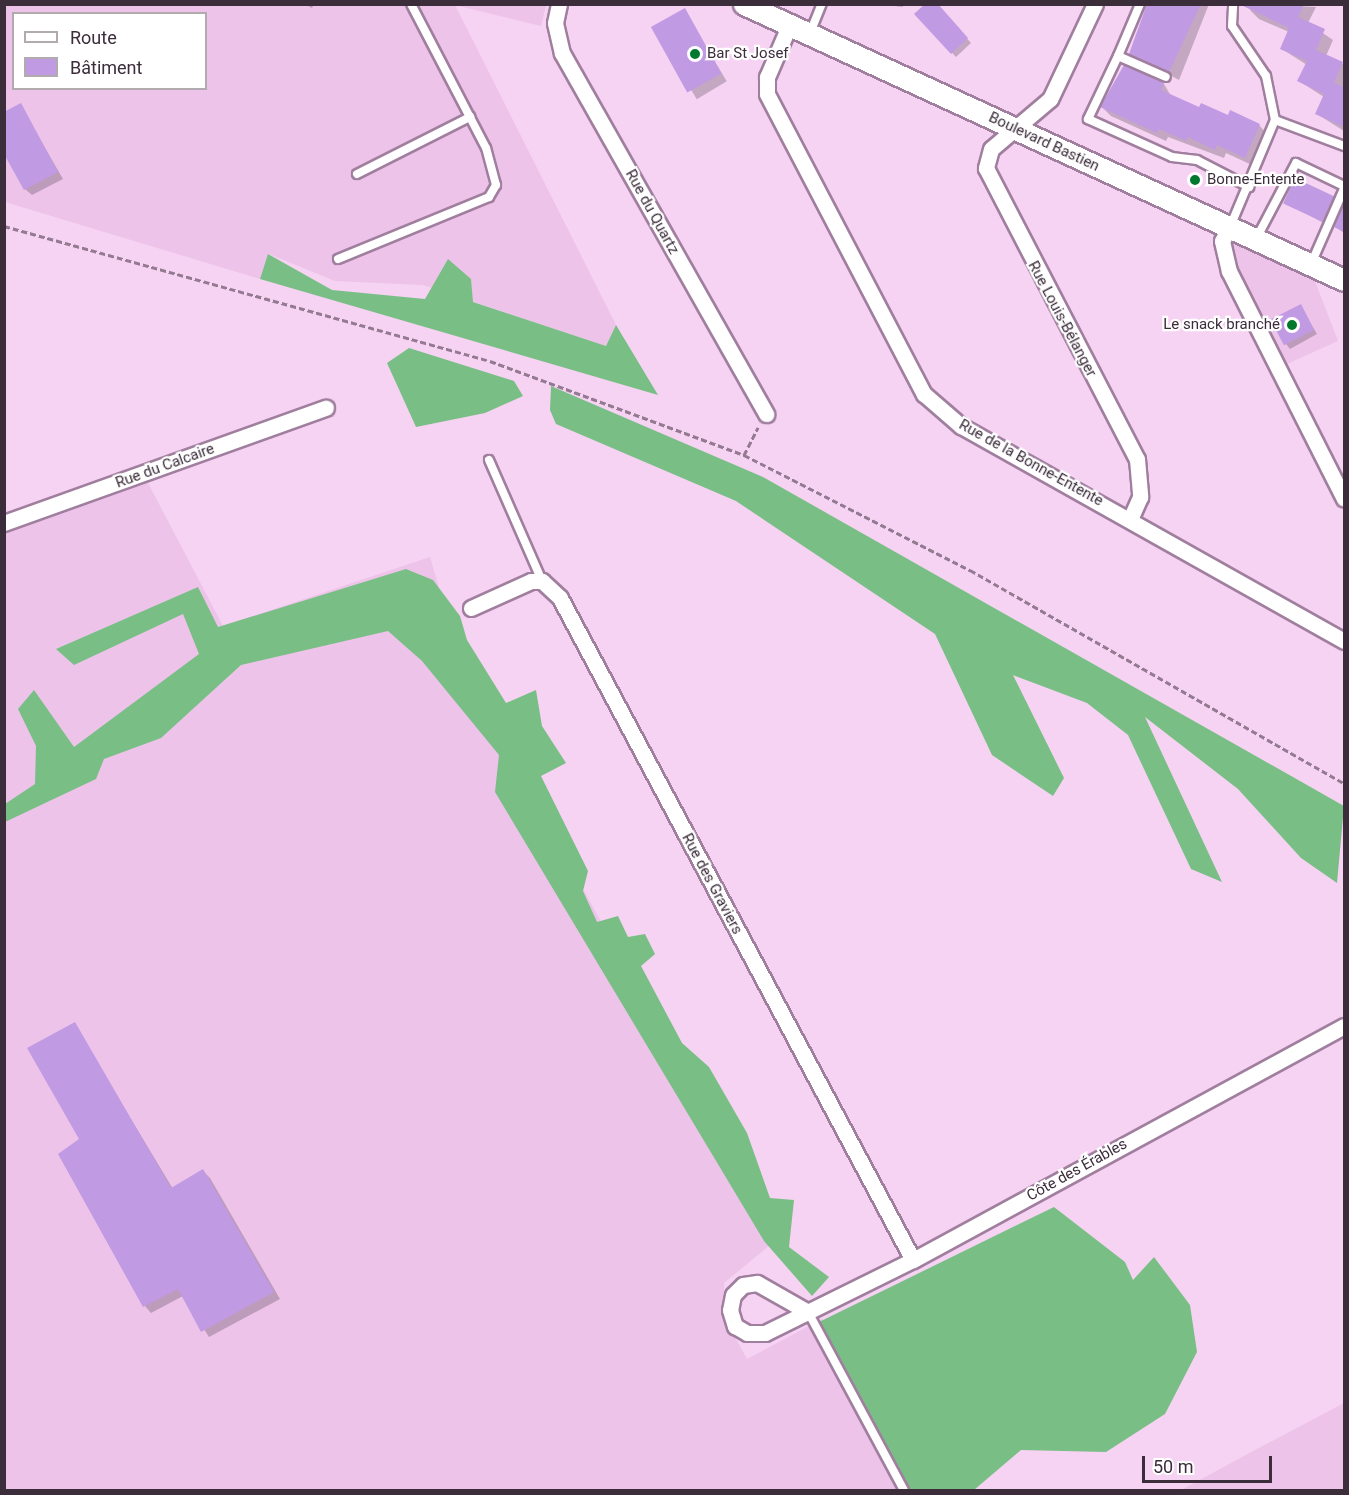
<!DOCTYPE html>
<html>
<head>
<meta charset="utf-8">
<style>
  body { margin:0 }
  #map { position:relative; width:1349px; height:1495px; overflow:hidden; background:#f6d2f3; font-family:Roboto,sans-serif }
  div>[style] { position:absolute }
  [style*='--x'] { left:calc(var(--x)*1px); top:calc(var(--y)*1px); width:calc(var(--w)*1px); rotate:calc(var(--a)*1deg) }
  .built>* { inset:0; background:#edc3ea }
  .forest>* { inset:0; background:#79bf85 }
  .shadow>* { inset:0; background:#0003; transform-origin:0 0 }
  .building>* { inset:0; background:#c09ae2; transform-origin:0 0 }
  .path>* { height:3px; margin-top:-1.5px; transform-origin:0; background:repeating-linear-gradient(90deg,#937a91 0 6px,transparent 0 9px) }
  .roads { filter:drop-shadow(2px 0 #a07f9e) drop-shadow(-2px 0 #a07f9e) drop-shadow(0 2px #a07f9e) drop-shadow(0 -2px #a07f9e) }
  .lane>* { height:8px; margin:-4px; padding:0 4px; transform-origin:4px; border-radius:4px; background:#fff }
  .street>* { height:15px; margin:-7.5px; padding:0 7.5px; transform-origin:7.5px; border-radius:7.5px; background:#fff }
  .secondary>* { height:21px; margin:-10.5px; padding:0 10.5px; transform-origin:10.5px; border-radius:10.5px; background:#fff }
  .dots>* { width:16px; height:16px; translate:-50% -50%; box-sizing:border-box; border:3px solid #fff; border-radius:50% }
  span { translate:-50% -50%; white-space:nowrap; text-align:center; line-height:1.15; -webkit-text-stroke:4.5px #fff; paint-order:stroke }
  .poi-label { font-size:15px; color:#3b2d3a }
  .left { translate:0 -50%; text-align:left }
  .right { translate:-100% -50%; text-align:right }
  .street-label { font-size:15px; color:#3b2d3a }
  .frame { position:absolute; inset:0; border:6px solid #3b2d3a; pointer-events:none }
  .legend { position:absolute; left:12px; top:12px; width:195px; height:78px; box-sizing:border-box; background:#fff; border:2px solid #b1abb0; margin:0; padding:8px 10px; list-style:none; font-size:18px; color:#3b2d3a }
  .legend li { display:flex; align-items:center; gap:12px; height:30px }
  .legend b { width:30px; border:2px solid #b1abb0 }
  .scale { position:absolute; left:1142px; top:1456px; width:130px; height:27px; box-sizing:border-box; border:3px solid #3b2d3a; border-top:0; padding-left:8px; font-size:18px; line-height:21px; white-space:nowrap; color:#3b2d3a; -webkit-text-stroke:4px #fff; paint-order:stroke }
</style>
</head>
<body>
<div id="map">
  <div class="built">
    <i style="clip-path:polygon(evenodd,4px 5px,546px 5px,541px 26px,455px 5px,616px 325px,606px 346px,423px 285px,335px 281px,269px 254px,260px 279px,5px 202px,4px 5px,14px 14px,206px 14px,206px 88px,14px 88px,14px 14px)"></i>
    <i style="clip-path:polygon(1230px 227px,1308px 263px,1338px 341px,1278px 368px,1229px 271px)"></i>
    <i style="clip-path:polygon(148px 483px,223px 626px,430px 557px,461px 663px,765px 1225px,770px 1245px,724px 1283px,725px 1319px,747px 1359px,822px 1319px,914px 1490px,5px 1490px,4px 534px)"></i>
    <i style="clip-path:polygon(1344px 1403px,1344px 1490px,1181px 1490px,1257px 1449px)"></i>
  </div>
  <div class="forest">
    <i style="clip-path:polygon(268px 254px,332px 290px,425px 299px,448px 259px,471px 279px,473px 302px,606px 346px,616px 325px,658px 395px,260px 279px)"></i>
    <i style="clip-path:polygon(409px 348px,514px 381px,523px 396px,485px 413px,416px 427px,387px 363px)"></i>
    <i style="clip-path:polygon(551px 386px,763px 477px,1344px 806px,1337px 883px,1301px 858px,1238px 789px,1145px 717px,1222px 882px,1191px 869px,1128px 735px,1087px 703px,1013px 675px,1064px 778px,1053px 796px,992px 755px,935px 634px,736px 501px,556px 424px,550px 410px)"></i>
    <i style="clip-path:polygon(406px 569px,433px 580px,460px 616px,467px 640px,506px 703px,536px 690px,542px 726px,566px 763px,541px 776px,588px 871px,583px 891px,597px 922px,618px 916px,628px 937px,645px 934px,655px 954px,641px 966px,682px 1043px,709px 1067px,747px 1133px,770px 1198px,794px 1200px,789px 1247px,829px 1277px,812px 1296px,764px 1241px,495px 792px,499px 755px,422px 661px,388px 631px,241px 665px,161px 738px,104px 759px,96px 779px,5px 822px,5px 804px,35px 784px,36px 746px,18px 709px,34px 690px,74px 747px,199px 654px,183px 614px,74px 665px,56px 649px,198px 587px,218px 627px)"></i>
    <i style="clip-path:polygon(1054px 1207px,1125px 1262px,1133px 1280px,1154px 1257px,1190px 1305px,1197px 1352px,1165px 1414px,1106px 1452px,1021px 1450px,974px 1490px,904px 1490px,819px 1322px)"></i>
  </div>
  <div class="shadow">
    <i style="clip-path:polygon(304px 4px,314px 4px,312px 8px)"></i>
    <i style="clip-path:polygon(876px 4px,903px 4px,903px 7px)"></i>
    <i style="clip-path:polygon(937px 4px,971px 43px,956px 57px,916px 14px)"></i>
    <i style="clip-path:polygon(1152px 4px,1209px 4px,1179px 80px,1131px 54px)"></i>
    <i style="clip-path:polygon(1253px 4px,1316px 7px,1308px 23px,1333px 40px,1326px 56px,1344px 65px,1344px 131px,1317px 114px,1324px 97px,1299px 81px,1307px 65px,1282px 49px,1289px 32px,1259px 19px,1250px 10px)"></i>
    <i style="left:684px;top:10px;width:83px;height:35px;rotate:59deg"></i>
    <i style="clip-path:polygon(1125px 67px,1164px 84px,1171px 96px,1200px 109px,1259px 125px,1268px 135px,1254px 166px,1226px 153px,1224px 158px,1168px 137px,1166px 141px,1111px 116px,1102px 107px)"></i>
    <i style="clip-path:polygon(20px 105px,63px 179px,32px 195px,25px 189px)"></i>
    <i style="left:1296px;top:180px;width:47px;height:25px;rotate:28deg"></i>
    <i style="clip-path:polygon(1344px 207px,1344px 233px,1336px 227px)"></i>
    <i style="clip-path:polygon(1300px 306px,1317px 334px,1290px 349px,1286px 344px)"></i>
    <i style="clip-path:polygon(74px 1024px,173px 1189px,203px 1171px,210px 1178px,280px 1299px,209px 1337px,183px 1296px,151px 1313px,145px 1306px,59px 1155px,81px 1139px)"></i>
  </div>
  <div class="building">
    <i style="clip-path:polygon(925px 4px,938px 4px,968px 38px,951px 54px,914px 14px)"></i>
    <i style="clip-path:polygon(1147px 4px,1201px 4px,1169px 72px,1129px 54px)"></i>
    <i style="clip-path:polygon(1239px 4px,1304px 4px,1298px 17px,1325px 29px,1316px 50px,1343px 62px,1334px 83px,1344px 87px,1344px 127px,1315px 114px,1324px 94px,1297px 81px,1307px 61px,1280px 49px,1289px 28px)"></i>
    <i style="left:685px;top:8px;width:75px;height:39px;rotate:61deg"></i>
    <i style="clip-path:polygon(1124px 65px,1164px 83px,1161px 90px,1199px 107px,1201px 103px,1228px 115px,1230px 110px,1260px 124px,1245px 158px,1217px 145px,1215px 150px,1188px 137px,1186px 141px,1159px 129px,1157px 133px,1100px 107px)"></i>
    <i style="clip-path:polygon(21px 103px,58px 172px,24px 190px,4px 154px,4px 112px)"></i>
    <i style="left:1295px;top:178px;width:43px;height:28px;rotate:25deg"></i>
    <i style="clip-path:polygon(1344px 203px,1344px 232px,1334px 227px)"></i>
    <i style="left:1301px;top:304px;width:29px;height:34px;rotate:63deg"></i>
    <i style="clip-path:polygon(75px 1022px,171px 1188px,203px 1169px,274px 1292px,201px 1332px,178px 1289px,143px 1307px,58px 1154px,79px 1139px,27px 1048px)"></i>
  </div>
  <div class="path">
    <i style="--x:4;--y:226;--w:504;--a:15.52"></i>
    <i style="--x:490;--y:361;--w:271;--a:20.3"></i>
    <i style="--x:744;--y:455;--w:254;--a:27"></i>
    <i style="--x:970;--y:570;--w:430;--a:29.7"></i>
    <i style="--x:744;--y:455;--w:31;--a:-63"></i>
  </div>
  <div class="roads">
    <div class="lane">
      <i style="--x:1140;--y:4;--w:56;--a:112.9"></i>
      <i style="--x:1118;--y:56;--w:52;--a:23.6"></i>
      <i style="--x:810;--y:33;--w:31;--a:-68"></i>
      <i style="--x:1118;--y:56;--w:70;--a:115.5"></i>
      <i style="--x:1088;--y:119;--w:92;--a:24.3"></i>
      <i style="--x:1172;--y:157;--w:25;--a:7"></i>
      <i style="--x:1197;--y:160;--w:59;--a:27.4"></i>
      <i style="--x:1275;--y:120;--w:74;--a:20.6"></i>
      <i style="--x:357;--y:174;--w:127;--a:-26.8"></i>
      <i style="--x:1230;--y:227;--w:116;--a:-67.2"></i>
      <i style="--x:1275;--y:120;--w:45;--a:-101.6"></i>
      <i style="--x:1266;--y:76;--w:60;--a:-124.2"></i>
      <i style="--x:1232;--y:26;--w:22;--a:-87"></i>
      <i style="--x:1256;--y:239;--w:86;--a:-62.2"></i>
      <i style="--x:1296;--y:163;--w:53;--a:25.6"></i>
      <i style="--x:338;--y:259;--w:163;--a:-22.3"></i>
      <i style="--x:489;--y:197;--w:14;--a:-60"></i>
      <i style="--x:496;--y:185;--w:38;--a:-105"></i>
      <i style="--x:486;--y:148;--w:162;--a:-117.5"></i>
      <i style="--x:1311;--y:264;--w:82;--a:-66.3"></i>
      <i style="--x:489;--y:460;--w:132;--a:66.3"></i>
      <i style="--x:808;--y:1312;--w:202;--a:61.7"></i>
    </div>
    <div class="street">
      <i style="--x:559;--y:4;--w:19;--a:102"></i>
      <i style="--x:555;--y:23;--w:31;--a:77"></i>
      <i style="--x:562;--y:53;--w:415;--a:60.5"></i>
      <i style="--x:1095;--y:4;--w:105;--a:115.3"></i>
      <i style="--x:1050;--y:99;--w:77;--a:139.7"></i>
      <i style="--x:991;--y:149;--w:20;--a:105"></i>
      <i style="--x:986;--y:168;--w:328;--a:62.6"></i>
      <i style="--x:1137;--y:459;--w:38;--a:85"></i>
      <i style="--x:1140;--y:497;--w:24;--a:114"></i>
      <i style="--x:789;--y:26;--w:56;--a:113.3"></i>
      <i style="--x:767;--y:77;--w:17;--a:90"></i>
      <i style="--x:767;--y:94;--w:339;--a:62.4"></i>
      <i style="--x:924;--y:394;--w:49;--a:40.9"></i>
      <i style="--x:961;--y:426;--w:439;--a:29.3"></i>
      <i style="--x:1230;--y:227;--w:16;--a:120"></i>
      <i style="--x:1222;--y:241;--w:31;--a:77"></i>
      <i style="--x:1229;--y:271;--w:255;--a:63.2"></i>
      <i style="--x:4;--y:523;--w:342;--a:-19.7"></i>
      <i style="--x:471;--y:608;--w:66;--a:-24.2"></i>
      <i style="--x:531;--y:581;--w:11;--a:0"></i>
      <i style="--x:542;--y:581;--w:25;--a:43"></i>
      <i style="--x:560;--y:598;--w:750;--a:61.93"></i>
      <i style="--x:808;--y:1312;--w:59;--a:-150.4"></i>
      <i style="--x:757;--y:1283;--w:14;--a:172"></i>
      <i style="--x:743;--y:1285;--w:14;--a:135"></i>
      <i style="--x:733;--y:1295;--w:15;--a:101"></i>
      <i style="--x:730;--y:1310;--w:17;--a:73"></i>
      <i style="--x:735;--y:1326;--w:14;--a:30"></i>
      <i style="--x:747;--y:1333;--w:18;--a:0"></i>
      <i style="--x:765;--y:1333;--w:165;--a:-26.3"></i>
      <i style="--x:913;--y:1260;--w:490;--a:-28.5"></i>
    </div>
    <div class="secondary">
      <i style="--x:744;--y:4;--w:660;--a:24.7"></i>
    </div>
  </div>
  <div class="dots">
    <i style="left:695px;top:54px;background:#00792f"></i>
    <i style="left:1195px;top:180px;background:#00792f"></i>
    <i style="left:1292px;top:325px;background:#00792f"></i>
  </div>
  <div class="poi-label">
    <span class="left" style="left:707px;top:54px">Bar St Josef</span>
    <span class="left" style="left:1207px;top:180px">Bonne-Entente</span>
    <span class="right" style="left:1280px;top:325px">Le snack branché</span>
  </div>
  <div class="street-label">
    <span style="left:1044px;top:142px;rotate:25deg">Boulevard Bastien</span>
    <span style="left:652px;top:212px;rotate:61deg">Rue du Quartz</span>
    <span style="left:1062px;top:319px;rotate:62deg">Rue Louis-Bélanger</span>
    <span style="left:1031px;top:463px;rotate:29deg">Rue de la Bonne-Entente</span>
    <span style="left:165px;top:466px;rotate:-20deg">Rue du Calcaire</span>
    <span style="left:712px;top:884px;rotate:62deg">Rue des Graviers</span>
    <span style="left:1077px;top:1170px;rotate:-29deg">Côte des Érables</span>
  </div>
  <div class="frame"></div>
  <ul class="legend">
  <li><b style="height:8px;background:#fff"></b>Route</li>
  <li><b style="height:16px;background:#c09ae2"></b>Bâtiment</li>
  </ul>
  <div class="scale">50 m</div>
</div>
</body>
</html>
